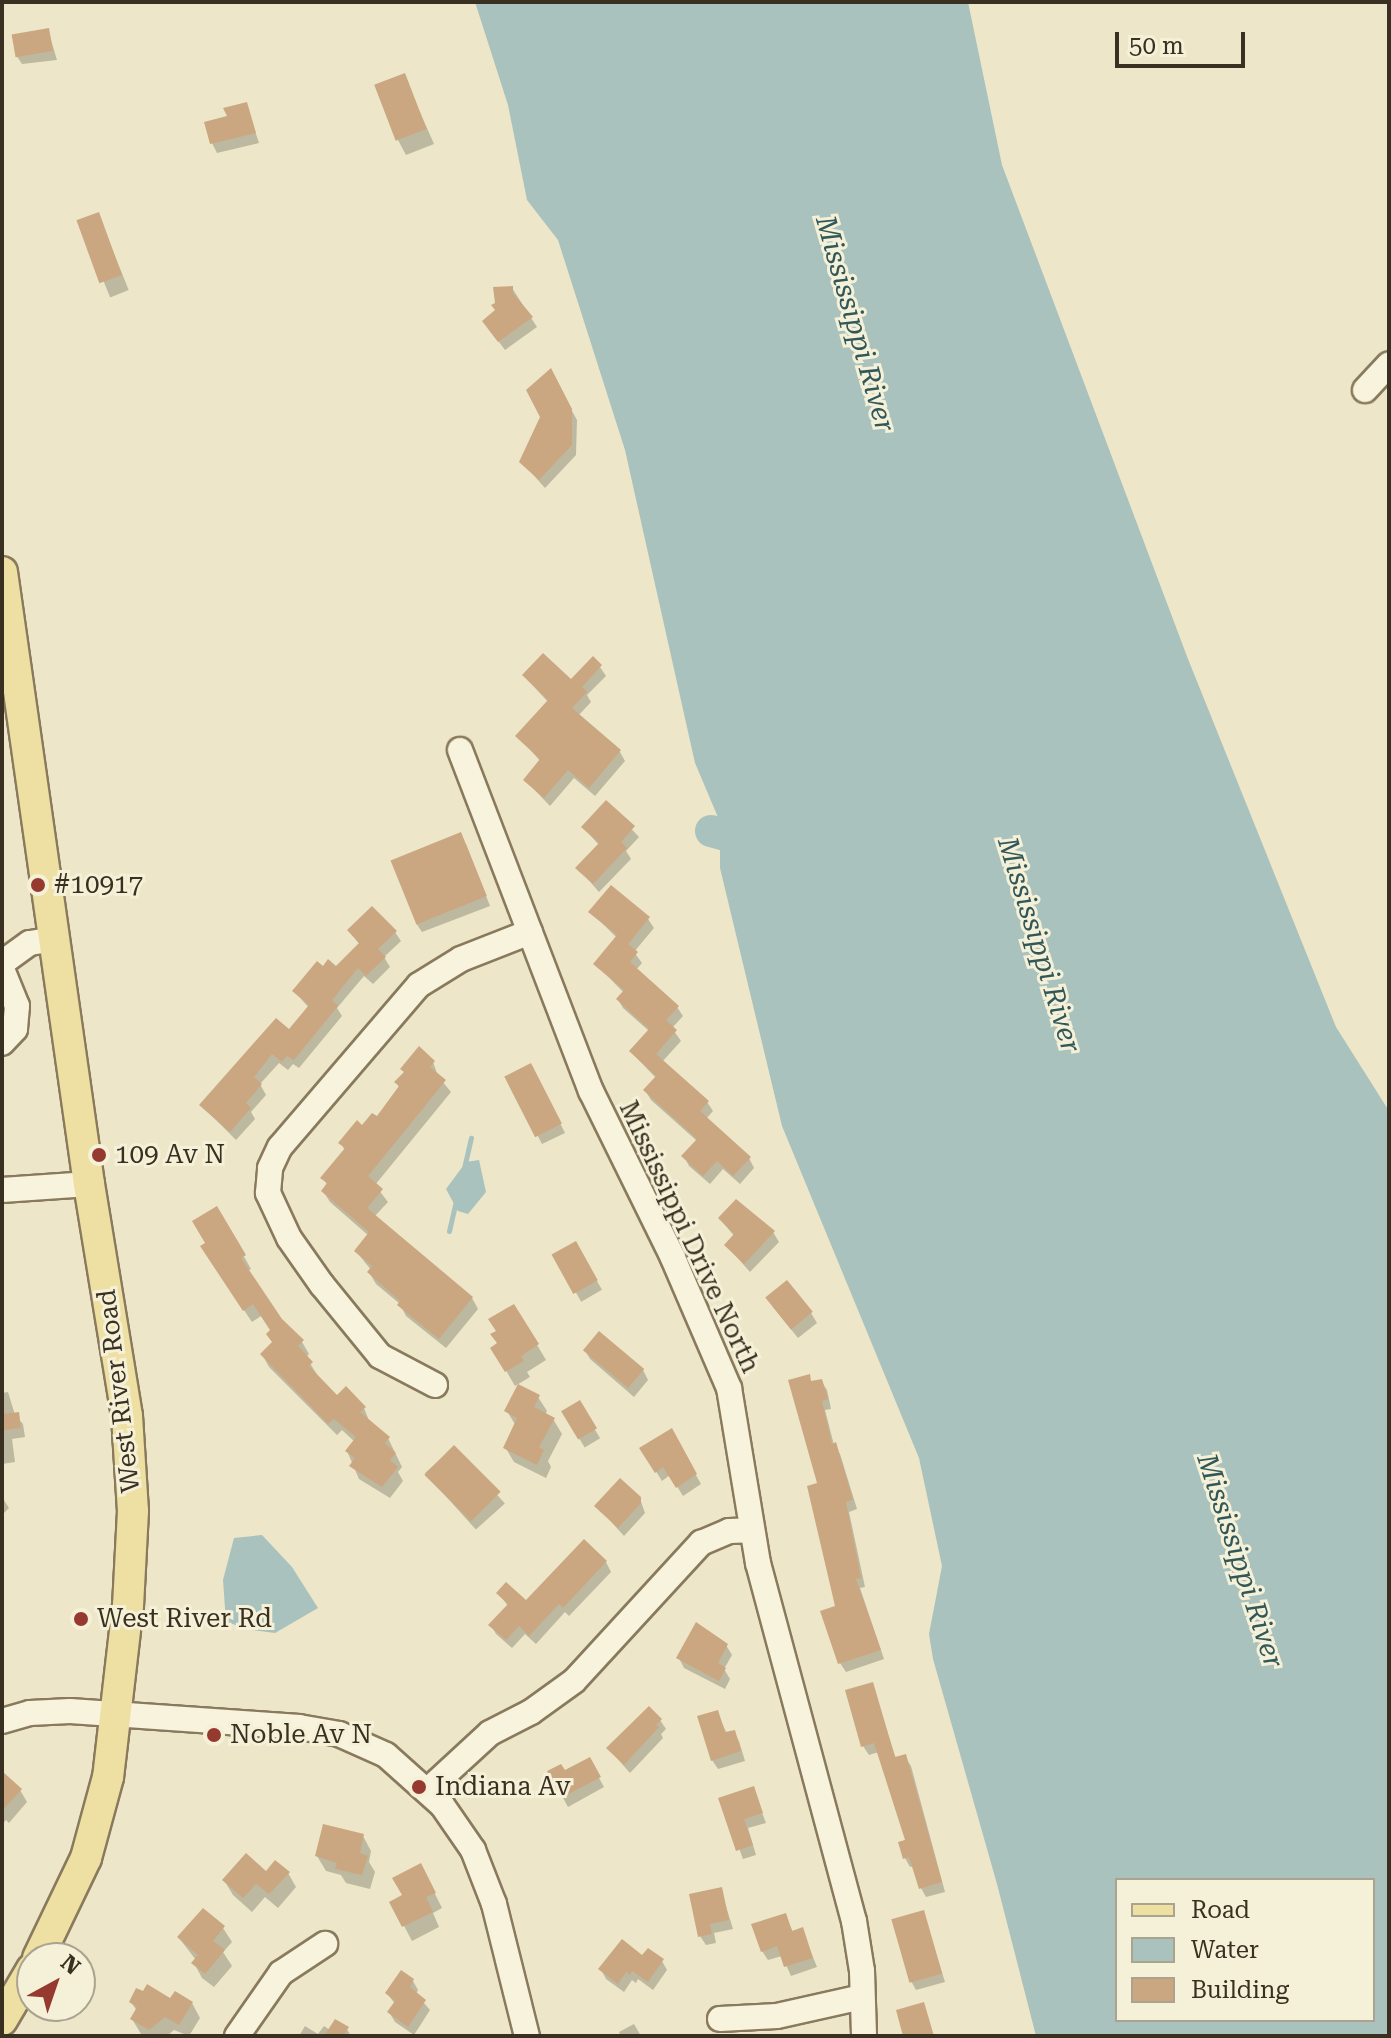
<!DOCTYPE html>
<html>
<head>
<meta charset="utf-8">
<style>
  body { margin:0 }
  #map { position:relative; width:1391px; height:2038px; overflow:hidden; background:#ede6c8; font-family:"Roboto Serif",serif }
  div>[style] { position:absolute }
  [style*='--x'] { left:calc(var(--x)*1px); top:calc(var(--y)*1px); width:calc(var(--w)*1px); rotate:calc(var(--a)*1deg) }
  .water>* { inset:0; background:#a9c2bd }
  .shadow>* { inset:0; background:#0003; transform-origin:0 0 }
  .stream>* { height:5px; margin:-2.5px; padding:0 2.5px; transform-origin:2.5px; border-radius:2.5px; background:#a9c2bd }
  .river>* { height:32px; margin:-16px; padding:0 16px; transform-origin:16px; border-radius:16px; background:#a9c2bd }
  .building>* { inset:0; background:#caa780; transform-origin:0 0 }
  .roads { filter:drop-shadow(2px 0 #897a5e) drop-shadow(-2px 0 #897a5e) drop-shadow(0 2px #897a5e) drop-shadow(0 -2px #897a5e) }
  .minor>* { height:24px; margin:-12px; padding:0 12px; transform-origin:12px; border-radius:12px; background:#f8f3dc }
  .major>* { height:30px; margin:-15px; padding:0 15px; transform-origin:15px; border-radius:15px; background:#eedfa2 }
  .dots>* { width:22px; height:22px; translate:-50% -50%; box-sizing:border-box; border:4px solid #f5f0d8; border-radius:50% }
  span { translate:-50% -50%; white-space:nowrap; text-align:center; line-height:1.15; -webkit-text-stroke:6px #f5f0d8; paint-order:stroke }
  .poi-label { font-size:26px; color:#3a3021 }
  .left { translate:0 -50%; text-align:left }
  .street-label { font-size:26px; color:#3a3021 }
  .water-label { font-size:28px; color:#315759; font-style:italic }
  .frame { position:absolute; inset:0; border:4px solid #3a3021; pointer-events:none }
  .legend { position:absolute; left:1115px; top:1878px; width:260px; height:144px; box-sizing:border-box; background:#f5f0d8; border:2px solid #aaa38f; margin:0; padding:10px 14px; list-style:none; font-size:24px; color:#3a3021 }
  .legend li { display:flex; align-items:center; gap:16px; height:40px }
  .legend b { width:40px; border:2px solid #aaa38f }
  .north { position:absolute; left:16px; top:1942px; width:80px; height:80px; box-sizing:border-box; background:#f5f0d8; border:2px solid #aaa38f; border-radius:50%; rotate:40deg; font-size:22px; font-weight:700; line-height:32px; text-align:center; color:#3a3021 }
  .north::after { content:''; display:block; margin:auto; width:28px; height:36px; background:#963a2f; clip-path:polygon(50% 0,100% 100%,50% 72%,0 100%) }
  .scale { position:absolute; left:1115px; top:32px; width:130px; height:36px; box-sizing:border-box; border:4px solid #3a3021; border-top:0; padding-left:10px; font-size:24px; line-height:28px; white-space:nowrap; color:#3a3021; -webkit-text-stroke:6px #f5f0d8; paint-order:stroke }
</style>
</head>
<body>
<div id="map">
  <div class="water">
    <i style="clip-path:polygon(evenodd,475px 2px,968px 2px,1002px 165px,1188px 659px,1336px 1027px,1389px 1111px,1389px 2036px,1036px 2036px,997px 1884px,933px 1659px,929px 1634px,942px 1566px,919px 1458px,782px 1126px,720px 868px,720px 822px,695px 763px,625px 450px,558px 240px,527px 200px,508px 105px,475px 2px,1117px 1880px,1373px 1880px,1373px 2020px,1117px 2020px,1117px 1880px)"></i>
    <i style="clip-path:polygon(479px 1160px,486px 1192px,468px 1214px,458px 1211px,446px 1189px,466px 1162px)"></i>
    <i style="clip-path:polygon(262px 1535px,292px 1567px,318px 1608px,275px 1633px,252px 1630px,226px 1622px,223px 1580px,234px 1538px)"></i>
  </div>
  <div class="shadow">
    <i style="clip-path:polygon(48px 30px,57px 60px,22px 64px,16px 55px)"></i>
    <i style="clip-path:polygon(404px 76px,434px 144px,406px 155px,398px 140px)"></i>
    <i style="clip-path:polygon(246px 104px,259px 143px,217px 153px,212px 143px,229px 118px)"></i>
    <i style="left:98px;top:214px;width:82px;height:20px;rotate:68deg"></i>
    <i style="clip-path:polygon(512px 288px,537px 327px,505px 350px,490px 330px,497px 311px)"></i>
    <i style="clip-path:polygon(550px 371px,577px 420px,576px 455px,545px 488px,521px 461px,542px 417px)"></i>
    <i style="clip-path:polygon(600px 667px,606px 676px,587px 695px,591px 702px,578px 716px,620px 752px,625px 761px,595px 796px,574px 778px,550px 806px,525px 780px,541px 762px,518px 736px,549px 703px,524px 676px,571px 682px)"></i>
    <i style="clip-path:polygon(606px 802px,639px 837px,626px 851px,631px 859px,599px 892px,578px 868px,599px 845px,583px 827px)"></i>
    <i style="clip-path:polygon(466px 844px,490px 906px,422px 932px,416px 923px)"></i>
    <i style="clip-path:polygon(591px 912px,648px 919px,654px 928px,634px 952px,642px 963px,636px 970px,677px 1007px,683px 1016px,672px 1028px,681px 1041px,662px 1062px,707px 1102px,713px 1111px,706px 1119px,749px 1158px,754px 1168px,740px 1184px,723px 1169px,710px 1184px,689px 1166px,684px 1156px,697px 1141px,651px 1100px,645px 1090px,656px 1078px,631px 1052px,649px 1031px,623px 1008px,618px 999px,624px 993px,596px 964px,617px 938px)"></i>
    <i style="clip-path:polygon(349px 931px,395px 932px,401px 941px,384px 957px,390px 967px,373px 984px,364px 976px,337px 1008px,342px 1016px,299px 1068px,293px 1064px,288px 1070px,279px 1063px,260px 1084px,266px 1095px,251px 1112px,255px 1119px,236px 1140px,201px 1105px,290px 1032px,309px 1008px,295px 992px,323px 969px,336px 969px,360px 945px)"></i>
    <i style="clip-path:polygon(433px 1062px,438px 1076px,451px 1092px,375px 1185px,388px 1202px,374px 1217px,472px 1298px,478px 1309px,446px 1348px,406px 1316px,400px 1304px,376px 1284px,369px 1272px,371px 1270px,356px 1251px,369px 1236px,330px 1202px,323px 1191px,328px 1186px,323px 1178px,345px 1151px,341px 1143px,378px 1118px,400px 1089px,396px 1082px)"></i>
    <i style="clip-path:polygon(536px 1075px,565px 1133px,542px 1144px,507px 1078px)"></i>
    <i style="clip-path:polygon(217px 1209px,251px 1269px,247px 1271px,281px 1321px,302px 1342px,309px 1354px,306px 1357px,318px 1376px,337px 1397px,364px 1408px,370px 1423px,388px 1438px,402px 1467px,398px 1472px,403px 1481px,390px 1498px,359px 1479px,347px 1451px,355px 1442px,342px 1430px,337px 1435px,269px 1367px,262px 1354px,273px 1344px,272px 1332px,261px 1316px,252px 1322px,210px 1259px,208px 1244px)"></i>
    <i style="clip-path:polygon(720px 1219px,773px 1232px,779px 1242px,750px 1272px,726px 1245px,735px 1237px)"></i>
    <i style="left:575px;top:1243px;width:54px;height:24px;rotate:60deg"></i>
    <i style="clip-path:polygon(514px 1306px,546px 1360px,527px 1372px,530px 1377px,515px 1386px,493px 1348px,499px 1344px,498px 1332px)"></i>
    <i style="clip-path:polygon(773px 1307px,811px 1313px,817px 1323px,798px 1338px)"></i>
    <i style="clip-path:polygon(585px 1350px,643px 1370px,648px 1380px,634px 1397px,590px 1359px)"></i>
    <i style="clip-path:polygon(809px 1377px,812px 1383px,821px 1381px,827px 1390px,831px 1409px,825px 1410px,834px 1445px,840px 1454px,857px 1509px,849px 1512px,865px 1587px,860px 1588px,884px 1659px,846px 1672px,840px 1663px,837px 1608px)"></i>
    <i style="clip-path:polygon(8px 1392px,15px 1415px,23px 1424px,25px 1437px,12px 1439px,15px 1462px,2px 1464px,2px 1393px)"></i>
    <i style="clip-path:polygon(538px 1397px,547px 1411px,545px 1415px,553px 1419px,562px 1434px,548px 1461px,551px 1467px,546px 1478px,514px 1462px,505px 1447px,516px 1426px,507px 1411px)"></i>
    <i style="left:579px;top:1403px;width:41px;height:18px;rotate:59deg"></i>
    <i style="clip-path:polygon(671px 1431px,701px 1484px,683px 1496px,670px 1475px,662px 1481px,642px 1449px)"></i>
    <i style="left:454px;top:1447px;width:76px;height:39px;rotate:48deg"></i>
    <i style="clip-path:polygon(2px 1497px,9px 1508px,2px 1515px)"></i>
    <i style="clip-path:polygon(640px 1499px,645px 1513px,624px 1536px,597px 1506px)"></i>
    <i style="clip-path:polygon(606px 1562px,611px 1572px,569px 1616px,565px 1612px,536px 1644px,525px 1634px,512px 1648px,496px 1634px,491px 1625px,508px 1606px,499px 1594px,526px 1603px)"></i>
    <i style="clip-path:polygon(726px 1645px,732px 1655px,724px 1669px,730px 1679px,725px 1689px,684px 1668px,679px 1658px)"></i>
    <i style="clip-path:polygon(872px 1684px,896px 1759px,905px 1757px,911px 1766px,945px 1892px,926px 1897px,921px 1888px,914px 1866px,910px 1867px,905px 1858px,908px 1841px,879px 1752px,869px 1755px,863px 1746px)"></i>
    <i style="clip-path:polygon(717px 1712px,727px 1734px,734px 1732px,739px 1741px,745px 1761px,718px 1769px,712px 1760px)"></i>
    <i style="clip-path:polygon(660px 1720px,666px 1729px,661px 1734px,663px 1738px,630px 1773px,608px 1748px)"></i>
    <i style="clip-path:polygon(589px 1760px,604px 1787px,568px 1807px,549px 1772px,564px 1773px)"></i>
    <i style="clip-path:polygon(2px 1775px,20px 1790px,27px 1802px,9px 1823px,6px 1820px,2px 1825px)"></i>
    <i style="clip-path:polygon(753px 1789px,766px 1823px,748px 1828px,756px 1855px,743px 1859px,721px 1799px)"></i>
    <i style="clip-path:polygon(363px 1836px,371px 1851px,369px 1862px,375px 1872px,370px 1889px,346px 1883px,341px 1875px,326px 1871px,317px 1856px)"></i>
    <i style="clip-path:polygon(266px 1873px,288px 1873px,296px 1887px,278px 1908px,265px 1897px,252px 1912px,233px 1895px,224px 1880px)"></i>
    <i style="clip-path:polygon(428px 1880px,442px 1908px,433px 1913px,439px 1927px,412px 1941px,392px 1903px)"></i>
    <i style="clip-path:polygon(721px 1890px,733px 1929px,714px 1933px,716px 1943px,706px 1945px,700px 1936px)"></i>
    <i style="clip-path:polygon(923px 1912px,945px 1982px,916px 1990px,911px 1981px)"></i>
    <i style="clip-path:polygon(785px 1915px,793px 1932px,802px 1930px,817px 1967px,791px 1976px,782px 1956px,768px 1960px,762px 1951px)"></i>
    <i style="clip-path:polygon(223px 1928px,232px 1942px,223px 1952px,232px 1966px,214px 1987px,202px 1978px,194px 1963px,196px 1960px,179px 1938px)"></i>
    <i style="clip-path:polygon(643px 1958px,662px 1961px,667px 1970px,653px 1990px,638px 1979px,636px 1983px,632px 1980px,624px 1992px,606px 1979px,601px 1969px)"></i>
    <i style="clip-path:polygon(413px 1981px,418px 1990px,416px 1994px,430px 2010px,414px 2035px,395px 2022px,389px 2012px,395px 2004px,387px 1993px)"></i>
    <i style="clip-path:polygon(171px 2001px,192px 2003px,200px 2018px,189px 2036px,174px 2030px,167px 2036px,141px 2034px,132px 2019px,137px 2011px,131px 2002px)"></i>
    <i style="clip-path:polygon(634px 2024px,641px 2036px,621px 2036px,619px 2032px)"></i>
    <i style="clip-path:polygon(305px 2026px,318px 2034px,324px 2026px,330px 2030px,347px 2029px,351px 2036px,299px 2036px)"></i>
  </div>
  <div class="stream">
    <i style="--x:464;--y:1168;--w:31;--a:-77"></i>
    <i style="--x:449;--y:1231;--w:31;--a:-77"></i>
  </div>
  <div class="river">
    <i style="--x:711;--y:831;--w:53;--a:15.4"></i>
  </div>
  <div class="building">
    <i style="left:49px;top:28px;width:23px;height:38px;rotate:80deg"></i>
    <i style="left:405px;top:73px;width:60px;height:33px;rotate:69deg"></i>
    <i style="clip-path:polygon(247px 102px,256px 133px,210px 144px,204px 122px,227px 116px,223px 108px)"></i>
    <i style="left:99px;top:212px;width:67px;height:24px;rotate:70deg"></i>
    <i style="clip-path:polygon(513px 286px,513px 293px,533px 317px,498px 342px,482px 321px,495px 310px,491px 305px,495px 303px,493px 287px)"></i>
    <i style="clip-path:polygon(551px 368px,572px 409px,572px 445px,539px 480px,519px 462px,540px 417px,526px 390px)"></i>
    <i style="clip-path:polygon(543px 653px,571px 679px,593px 656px,602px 665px,582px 687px,587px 692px,572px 708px,621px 750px,589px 788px,568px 770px,544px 798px,523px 780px,540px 759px,515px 736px,548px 700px,522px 675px)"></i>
    <i style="clip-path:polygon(606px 800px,635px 826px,621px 842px,627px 848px,593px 884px,575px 868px,599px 843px,581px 827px)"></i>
    <i style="left:461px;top:832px;width:69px;height:76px;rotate:68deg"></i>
    <i style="clip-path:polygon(611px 885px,650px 917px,628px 944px,638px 952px,630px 962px,679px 1006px,666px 1020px,677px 1030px,656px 1054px,709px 1101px,700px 1111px,751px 1157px,733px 1176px,717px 1161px,703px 1176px,681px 1156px,697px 1139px,643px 1090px,656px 1076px,629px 1051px,649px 1029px,616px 999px,624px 990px,593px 964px,617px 935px,588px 912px)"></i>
    <i style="clip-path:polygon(372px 906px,397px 931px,378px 949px,386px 957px,366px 976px,358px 968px,332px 1000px,338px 1006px,294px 1060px,287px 1056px,282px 1062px,272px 1054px,254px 1077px,262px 1084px,246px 1103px,251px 1108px,230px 1132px,199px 1105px,276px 1018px,289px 1029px,309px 1005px,292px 991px,317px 961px,323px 966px,328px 959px,336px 966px,359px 943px,347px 930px)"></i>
    <i style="clip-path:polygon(419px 1046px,435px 1061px,430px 1067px,446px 1080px,368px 1176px,383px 1189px,367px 1208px,473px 1297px,439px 1339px,397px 1305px,400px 1301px,367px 1272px,372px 1266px,354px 1251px,369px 1232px,321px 1191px,327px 1183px,320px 1178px,345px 1148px,338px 1143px,357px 1120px,362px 1125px,372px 1113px,377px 1116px,399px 1086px,394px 1082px,404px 1072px,400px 1069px)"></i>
    <i style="left:531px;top:1063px;width:68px;height:30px;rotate:63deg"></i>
    <i style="clip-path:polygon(736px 1199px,775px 1231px,744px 1264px,724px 1245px,734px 1234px,718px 1218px)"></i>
    <i style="clip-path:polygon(217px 1206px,246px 1255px,241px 1258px,282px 1319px,304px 1340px,298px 1346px,313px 1362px,309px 1366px,337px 1395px,346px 1386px,366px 1407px,360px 1412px,390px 1437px,385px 1443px,396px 1453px,390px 1460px,398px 1467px,382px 1487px,349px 1466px,355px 1458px,345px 1451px,356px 1437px,334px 1419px,328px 1424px,260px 1354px,272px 1342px,266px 1334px,270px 1330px,253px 1304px,243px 1311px,200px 1246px,205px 1243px,192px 1221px)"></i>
    <i style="left:576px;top:1241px;width:45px;height:28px;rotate:61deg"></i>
    <i style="left:787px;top:1280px;width:41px;height:28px;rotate:51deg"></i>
    <i style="clip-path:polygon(514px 1304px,539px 1344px,521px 1356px,524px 1361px,505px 1372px,490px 1348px,497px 1343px,490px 1334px,496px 1331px,488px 1319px)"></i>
    <i style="left:599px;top:1331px;width:59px;height:25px;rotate:40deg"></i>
    <i style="clip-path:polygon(810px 1374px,811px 1381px,822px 1379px,828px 1399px,822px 1401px,832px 1444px,836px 1442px,853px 1500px,846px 1502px,861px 1578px,856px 1579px,881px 1650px,838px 1664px,820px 1611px,835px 1606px,807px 1486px,817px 1483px,788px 1380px)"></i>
    <i style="clip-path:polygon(518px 1384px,540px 1395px,534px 1407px,555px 1418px,539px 1447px,544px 1450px,537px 1465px,503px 1448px,517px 1418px,504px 1411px)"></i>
    <i style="left:580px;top:1400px;width:33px;height:22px;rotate:59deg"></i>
    <i style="left:19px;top:1412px;width:16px;height:17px;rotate:83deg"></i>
    <i style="clip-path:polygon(672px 1428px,697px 1474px,676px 1488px,663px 1467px,655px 1473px,639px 1448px)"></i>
    <i style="left:454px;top:1445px;width:66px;height:42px;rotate:45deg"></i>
    <i style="clip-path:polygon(620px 1478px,641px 1497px,641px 1503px,618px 1528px,594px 1506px)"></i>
    <i style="clip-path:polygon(584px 1539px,607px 1561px,563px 1608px,559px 1604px,529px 1636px,519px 1626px,506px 1640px,488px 1625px,508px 1604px,496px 1593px,506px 1582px,526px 1600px)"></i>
    <i style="clip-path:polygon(696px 1622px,728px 1644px,718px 1663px,726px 1668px,719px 1681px,676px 1658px)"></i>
    <i style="clip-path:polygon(873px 1682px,895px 1757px,906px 1754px,942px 1882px,919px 1889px,909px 1857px,903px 1859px,898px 1842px,905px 1840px,874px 1743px,861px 1747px,845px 1690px)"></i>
    <i style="clip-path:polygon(649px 1706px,662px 1719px,656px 1725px,659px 1727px,624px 1765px,606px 1748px)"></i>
    <i style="clip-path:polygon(718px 1710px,725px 1732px,735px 1730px,741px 1751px,711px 1761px,697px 1716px)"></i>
    <i style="clip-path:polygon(590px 1757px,601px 1777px,561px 1798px,547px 1771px,561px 1764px,565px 1770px)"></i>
    <i style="clip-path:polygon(2px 1771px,22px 1789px,2px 1811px)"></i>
    <i style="clip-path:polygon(754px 1786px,763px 1813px,744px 1819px,753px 1845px,736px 1851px,718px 1798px)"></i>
    <i style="clip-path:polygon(323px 1824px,364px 1834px,360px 1853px,368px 1856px,362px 1875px,335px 1869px,337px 1863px,315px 1856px)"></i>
    <i style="clip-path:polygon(246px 1853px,266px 1871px,275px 1860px,290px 1872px,269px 1894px,256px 1884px,243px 1898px,222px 1880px)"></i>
    <i style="clip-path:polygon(421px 1863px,436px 1893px,426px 1897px,433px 1912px,402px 1927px,389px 1902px,402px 1895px,392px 1878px)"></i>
    <i style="clip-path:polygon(722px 1887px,729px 1920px,710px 1924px,712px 1934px,698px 1937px,689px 1894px)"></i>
    <i style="clip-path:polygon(203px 1908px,225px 1926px,213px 1941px,225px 1950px,205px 1974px,191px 1963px,198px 1955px,177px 1937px)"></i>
    <i style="left:924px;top:1910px;width:66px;height:34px;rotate:74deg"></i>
    <i style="clip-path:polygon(786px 1913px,792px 1931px,803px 1927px,813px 1958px,784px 1967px,777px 1946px,761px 1952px,751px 1924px)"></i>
    <i style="clip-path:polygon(622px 1939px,642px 1955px,648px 1948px,664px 1959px,648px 1982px,632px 1971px,630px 1975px,626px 1972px,618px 1984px,598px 1969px)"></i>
    <i style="clip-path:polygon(401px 1970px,414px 1979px,410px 1987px,426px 2000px,408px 2027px,387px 2012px,395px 2001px,385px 1993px)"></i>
    <i style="clip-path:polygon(147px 1984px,170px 1998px,175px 1991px,193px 2002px,179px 2025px,165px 2017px,149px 2030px,130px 2019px,137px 2007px,129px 2002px,136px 1988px,143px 1991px)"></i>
    <i style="clip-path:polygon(924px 2002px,934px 2036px,903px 2036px,896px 2010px)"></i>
    <i style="clip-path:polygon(335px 2019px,349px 2027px,343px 2036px,324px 2036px)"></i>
  </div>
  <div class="roads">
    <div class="minor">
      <i style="--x:1365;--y:390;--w:35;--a:-47"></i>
      <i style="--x:460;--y:750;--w:365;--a:69"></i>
      <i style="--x:591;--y:1091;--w:186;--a:63.8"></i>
      <i style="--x:673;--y:1258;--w:142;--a:66.7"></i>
      <i style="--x:729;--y:1388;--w:177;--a:80.6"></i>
      <i style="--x:758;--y:1563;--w:371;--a:75"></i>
      <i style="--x:854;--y:1921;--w:51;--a:80.9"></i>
      <i style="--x:862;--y:1971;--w:65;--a:88.2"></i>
      <i style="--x:2;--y:963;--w:34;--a:-36"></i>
      <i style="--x:30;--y:943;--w:26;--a:-9"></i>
      <i style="--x:2;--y:969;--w:40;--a:68"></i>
      <i style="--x:17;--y:1006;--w:23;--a:95"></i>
      <i style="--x:15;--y:1029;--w:19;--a:133"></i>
      <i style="--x:2;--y:1190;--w:87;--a:-3.9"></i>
      <i style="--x:435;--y:1385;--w:62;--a:-152.2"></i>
      <i style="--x:380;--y:1356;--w:92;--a:-129.2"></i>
      <i style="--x:322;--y:1285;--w:57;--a:-125.1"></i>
      <i style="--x:289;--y:1238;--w:50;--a:-115"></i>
      <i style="--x:268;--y:1193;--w:25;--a:-85"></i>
      <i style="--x:270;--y:1168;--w:23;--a:-65"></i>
      <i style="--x:280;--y:1147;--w:213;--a:-49.4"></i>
      <i style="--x:419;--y:985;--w:49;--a:-31.8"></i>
      <i style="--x:461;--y:959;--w:74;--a:-21.4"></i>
      <i style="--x:2;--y:1721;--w:29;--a:-16"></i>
      <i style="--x:30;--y:1713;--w:40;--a:-2.9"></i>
      <i style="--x:70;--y:1711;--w:230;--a:4"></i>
      <i style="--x:299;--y:1727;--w:41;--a:9.9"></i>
      <i style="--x:339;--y:1734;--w:51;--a:24.1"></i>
      <i style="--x:386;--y:1755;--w:75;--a:41.8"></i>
      <i style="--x:442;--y:1805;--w:55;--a:55.4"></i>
      <i style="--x:473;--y:1850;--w:58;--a:68.7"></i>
      <i style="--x:494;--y:1904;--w:136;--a:76"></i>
      <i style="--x:428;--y:1790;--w:84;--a:-42.6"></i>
      <i style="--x:490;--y:1733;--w:46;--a:-27.1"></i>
      <i style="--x:531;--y:1712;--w:53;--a:-35.8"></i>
      <i style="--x:574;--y:1681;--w:188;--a:-47.4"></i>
      <i style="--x:701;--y:1543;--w:30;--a:-23"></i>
      <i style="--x:729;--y:1531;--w:23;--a:-2"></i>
      <i style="--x:720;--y:2019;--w:57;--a:-3"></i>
      <i style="--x:777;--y:2016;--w:87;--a:-12.6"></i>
      <i style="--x:237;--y:2036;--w:77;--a:-55.1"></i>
      <i style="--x:281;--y:1973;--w:53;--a:-33.4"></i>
    </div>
    <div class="major">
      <i style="--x:2;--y:572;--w:618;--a:81.91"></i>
      <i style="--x:89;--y:1184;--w:235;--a:80.7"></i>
      <i style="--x:127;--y:1416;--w:95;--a:86.4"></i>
      <i style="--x:133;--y:1511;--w:94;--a:93"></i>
      <i style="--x:128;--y:1605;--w:173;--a:96.6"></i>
      <i style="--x:108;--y:1777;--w:84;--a:105.2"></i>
      <i style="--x:86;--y:1858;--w:111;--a:115.6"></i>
      <i style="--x:2;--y:2020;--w:59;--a:-59.5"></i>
    </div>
  </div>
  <div class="dots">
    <i style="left:38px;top:885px;background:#963a2f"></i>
    <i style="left:99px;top:1155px;background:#963a2f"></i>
    <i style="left:81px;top:1619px;background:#963a2f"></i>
    <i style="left:214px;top:1735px;background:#963a2f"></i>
    <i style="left:419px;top:1787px;background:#963a2f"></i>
  </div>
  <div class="poi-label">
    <span class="left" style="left:54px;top:885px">#10917</span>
    <span class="left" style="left:115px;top:1155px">109 Av N</span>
    <span class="left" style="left:97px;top:1619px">West River Rd</span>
    <span class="left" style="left:230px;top:1735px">Noble Av N</span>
    <span class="left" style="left:435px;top:1787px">Indiana Av</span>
  </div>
  <div class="street-label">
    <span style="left:689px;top:1237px;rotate:65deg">Mississippi Drive North</span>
    <span style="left:119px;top:1391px;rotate:-97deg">West River Road</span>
  </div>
  <div class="water-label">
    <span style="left:855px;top:324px;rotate:74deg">Mississippi River</span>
    <span style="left:1039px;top:945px;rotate:73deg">Mississippi River</span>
    <span style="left:1240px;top:1561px;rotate:72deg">Mississippi River</span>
  </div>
  <div class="frame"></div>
  <ul class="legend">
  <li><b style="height:10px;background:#eedfa2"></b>Road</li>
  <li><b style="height:22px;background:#a9c2bd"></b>Water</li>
  <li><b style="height:22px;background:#caa780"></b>Building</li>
  </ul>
  <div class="north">N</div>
  <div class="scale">50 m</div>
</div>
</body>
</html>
